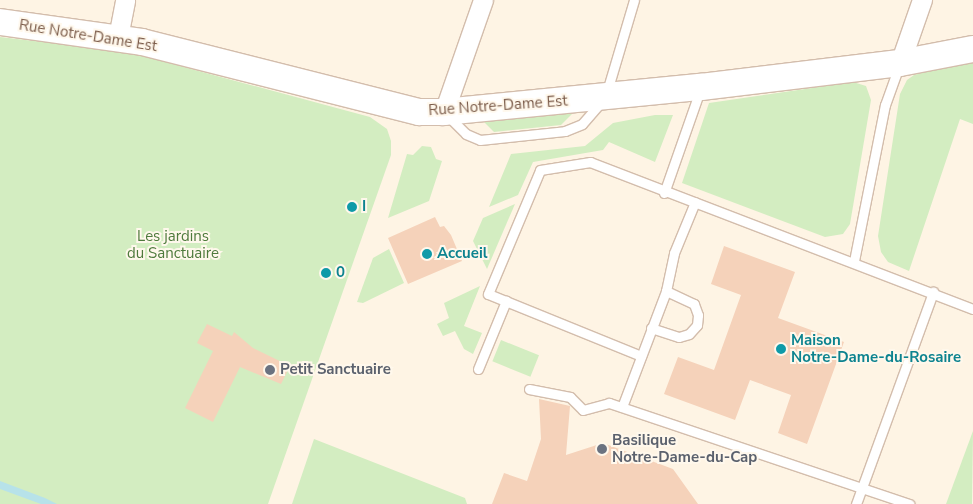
<!DOCTYPE html>
<html>
<head>
<meta charset="utf-8">
<style>
  body { margin:0 }
  #map { position:relative; width:973px; height:504px; overflow:hidden; background:#fef4e4; font-family:"Nunito Sans",sans-serif }
  div>[style] { position:absolute }
  [style*='--x'] { left:calc(var(--x)*1px); top:calc(var(--y)*1px); width:calc(var(--w)*1px); rotate:calc(var(--a)*1deg) }
  .green>* { inset:0; background:#d3edc1; transform-origin:0 0 }
  .water>* { inset:0; background:#b7e2e9 }
  .building>* { inset:0; background:#f5d2ba }
  .roads { filter:drop-shadow(1px 0 #d3bdac) drop-shadow(-1px 0 #d3bdac) drop-shadow(0 1px #d3bdac) drop-shadow(0 -1px #d3bdac) }
  .lane>* { height:9px; margin:-4.5px; padding:0 4.5px; transform-origin:4.5px; border-radius:4.5px; background:#fff }
  .street>* { height:19px; margin:-9.5px; padding:0 9.5px; transform-origin:9.5px; border-radius:9.5px; background:#fff }
  .secondary>* { height:26px; margin:-13px; padding:0 13px; transform-origin:13px; border-radius:13px; background:#fff }
  .dots>* { width:14px; height:14px; translate:-50% -50%; box-sizing:border-box; border:2px solid #fff8ec; border-radius:50% }
  span { translate:-50% -50%; white-space:nowrap; text-align:center; line-height:1.15; -webkit-text-stroke:4px #fff8ec; paint-order:stroke }
  .street-label { font-size:15px; color:#795947 }
  .culture-label { font-size:15px; color:#0d838f; font-weight:700 }
  .left { translate:0 -50%; text-align:left }
  .park-label { font-size:15px; color:#4e7a3c }
  .worship-label { font-size:15px; color:#5b616d; font-weight:700 }
</style>
</head>
<body>
<div id="map">
  <div class="green">
    <i style="clip-path:polygon(0 37px,128px 52px,370px 117px,387px 129px,391px 141px,391px 155px,268px 504px,0 504px)"></i>
    <i style="clip-path:polygon(973px 60px,973px 124px,960px 119px,909px 271px,888px 262px,881px 252px,878px 236px,900px 94px,907px 80px,914px 75px)"></i>
    <i style="clip-path:polygon(853px 82px,866px 86px,871px 100px,850px 224px,843px 234px,825px 237px,682px 183px,709px 103px)"></i>
    <i style="clip-path:polygon(575px 111px,561px 125px,494px 132px,481px 119px)"></i>
    <i style="clip-path:polygon(655px 115px,673px 115px,655px 162px,609px 142px,603px 150px,533px 162px,518px 195px,489px 207px,511px 154px,585px 146px,613px 123px)"></i>
    <i style="clip-path:polygon(422px 146px,431px 147px,436px 159px,442px 161px,429px 201px,388px 218px,407px 154px,413px 155px)"></i>
    <i style="clip-path:polygon(515px 204px,487px 269px,473px 241px,483px 218px)"></i>
    <i style="clip-path:polygon(389px 249px,404px 283px,363px 303px,357px 302px,373px 258px)"></i>
    <i style="clip-path:polygon(480px 286px,464px 326px,482px 333px,473px 354px,464px 349px,455px 331px,443px 336px,437px 324px,449px 318px,444px 303px)"></i>
    <i style="left:501px;top:340px;width:41px;height:23px;rotate:22deg"></i>
    <i style="clip-path:polygon(973px 431px,972px 504px,946px 504px)"></i>
    <i style="clip-path:polygon(314px 439px,465px 498px,467px 504px,292px 504px)"></i>
  </div>
  <div class="water">
    <i style="clip-path:polygon(0 481px,45px 498px,57px 504px,41px 504px,0 489px)"></i>
  </div>
  <div class="building">
    <i style="clip-path:polygon(435px 217px,440px 227px,444px 226px,451px 235px,462px 261px,408px 284px,388px 238px)"></i>
    <i style="clip-path:polygon(724px 246px,795px 272px,778px 318px,844px 342px,807px 444px,778px 433px,791px 395px,750px 380px,735px 420px,664px 394px,678px 357px,714px 370px,741px 295px,711px 284px)"></i>
    <i style="clip-path:polygon(207px 324px,232px 336px,234px 332px,253px 348px,290px 366px,281px 384px,240px 367px,213px 422px,185px 408px,213px 351px,197px 343px)"></i>
    <i style="clip-path:polygon(539px 399px,570px 406px,566px 455px,603px 443px,673px 469px,698px 504px,492px 504px,504px 473px,527px 481px,541px 439px)"></i>
  </div>
  <div class="roads">
    <div class="lane">
      <i style="--x:448;--y:116;--w:25;--a:45"></i>
      <i style="--x:466;--y:134;--w:15;--a:23"></i>
      <i style="--x:480;--y:140;--w:85;--a:-6"></i>
      <i style="--x:565;--y:131;--w:18;--a:-22"></i>
      <i style="--x:582;--y:124;--w:35;--a:-49"></i>
      <i style="--x:605;--y:98;--w:102;--a:-73.5"></i>
      <i style="--x:664;--y:193;--w:109;--a:-70.7"></i>
      <i style="--x:854;--y:261;--w:159;--a:-78.8"></i>
      <i style="--x:885;--y:105;--w:41;--a:-70.3"></i>
      <i style="--x:651;--y:328;--w:29;--a:18"></i>
      <i style="--x:679;--y:337;--w:10;--a:-17"></i>
      <i style="--x:689;--y:334;--w:12;--a:-48"></i>
      <i style="--x:697;--y:325;--w:10;--a:-84"></i>
      <i style="--x:698;--y:315;--w:12;--a:-110"></i>
      <i style="--x:694;--y:304;--w:31;--a:-155"></i>
      <i style="--x:641;--y:356;--w:165;--a:-157.9"></i>
      <i style="--x:488;--y:294;--w:134;--a:-67.2"></i>
      <i style="--x:540;--y:170;--w:51;--a:-9.1"></i>
      <i style="--x:590;--y:162;--w:410;--a:21"></i>
      <i style="--x:478;--y:369;--w:74;--a:-67.6"></i>
      <i style="--x:529;--y:389;--w:42;--a:11"></i>
      <i style="--x:570;--y:397;--w:18;--a:45"></i>
      <i style="--x:583;--y:410;--w:27;--a:-15"></i>
      <i style="--x:609;--y:403;--w:317;--a:18.6"></i>
      <i style="--x:622;--y:407;--w:124;--a:-69.2"></i>
      <i style="--x:666;--y:291;--w:39;--a:-78"></i>
      <i style="--x:674;--y:253;--w:55;--a:-67.6"></i>
      <i style="--x:856;--y:504;--w:226;--a:-70"></i>
    </div>
    <div class="street">
      <i style="--x:118;--y:37;--w:38;--a:-79"></i>
      <i style="--x:900;--y:63;--w:67;--a:-70.8"></i>
      <i style="--x:444;--y:112;--w:119;--a:-70.8"></i>
    </div>
    <div class="secondary">
      <i style="--x:0;--y:22;--w:143;--a:8"></i>
      <i style="--x:142;--y:42;--w:286;--a:14.2"></i>
      <i style="--x:419;--y:112;--w:25;--a:0"></i>
      <i style="--x:444;--y:112;--w:258;--a:-5.6"></i>
      <i style="--x:701;--y:87;--w:200;--a:-6.9"></i>
      <i style="--x:900;--y:63;--w:74;--a:-10.9"></i>
    </div>
  </div>
  <div class="dots">
    <i style="left:352px;top:207px;background:#0f9aa8"></i>
    <i style="left:427px;top:254px;background:#0f9aa8"></i>
    <i style="left:326px;top:273px;background:#0f9aa8"></i>
    <i style="left:781px;top:349px;background:#0f9aa8"></i>
    <i style="left:270px;top:370px;background:#6b7280"></i>
    <i style="left:602px;top:449px;background:#6b7280"></i>
  </div>
  <div class="street-label">
    <span style="left:88px;top:36px;rotate:9deg">Rue Notre-Dame Est</span>
    <span style="left:498px;top:106px;rotate:-4deg">Rue Notre-Dame Est</span>
  </div>
  <div class="culture-label">
    <span class="left" style="left:362px;top:207px">I</span>
    <span class="left" style="left:437px;top:254px">Accueil</span>
    <span class="left" style="left:336px;top:273px">0</span>
    <span class="left" style="left:791px;top:349px">Maison<br>Notre-Dame-du-Rosaire</span>
  </div>
  <div class="park-label">
    <span style="left:173px;top:245px">Les jardins<br>du Sanctuaire</span>
  </div>
  <div class="worship-label">
    <span class="left" style="left:280px;top:370px">Petit Sanctuaire</span>
    <span class="left" style="left:612px;top:449px">Basilique<br>Notre-Dame-du-Cap</span>
  </div>
</div>
</body>
</html>
